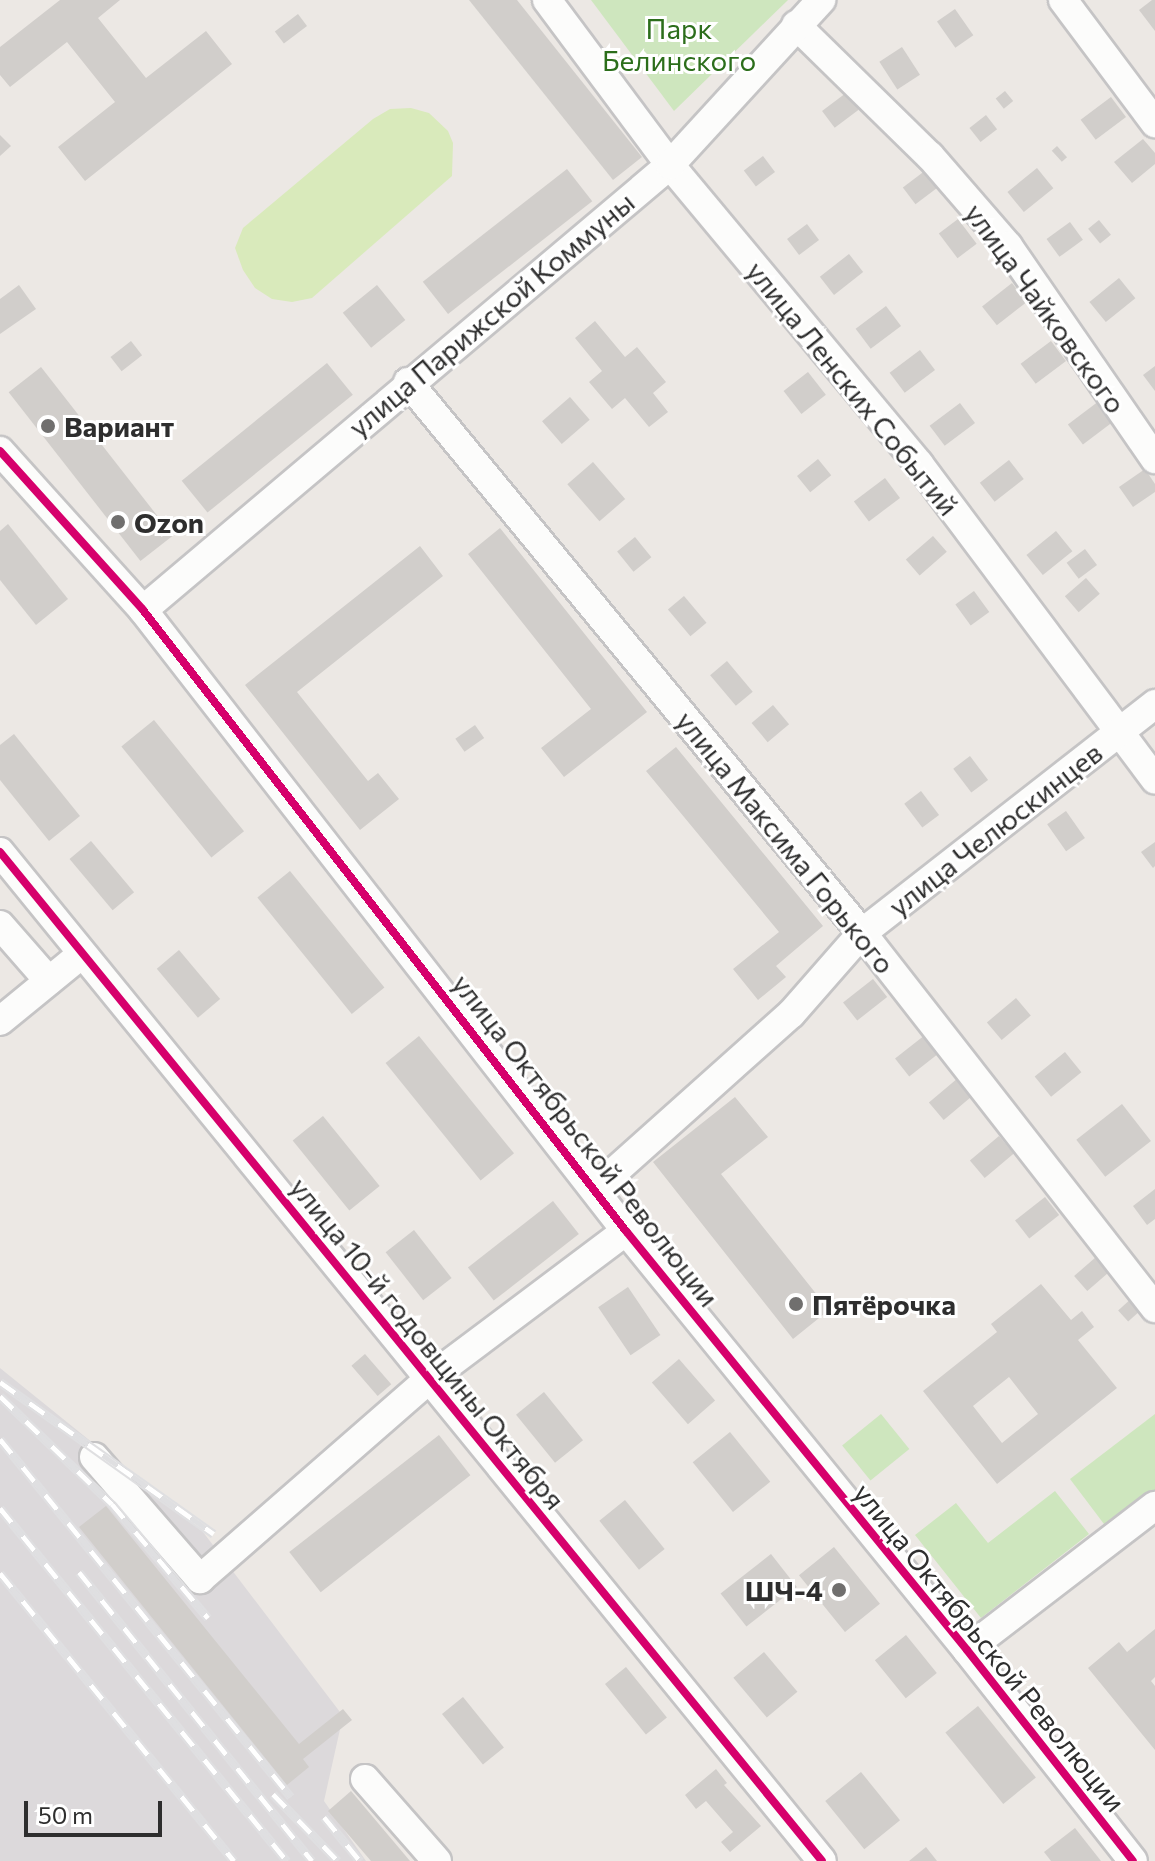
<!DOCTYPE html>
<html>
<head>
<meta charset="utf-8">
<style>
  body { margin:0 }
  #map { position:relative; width:1155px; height:1861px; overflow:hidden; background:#ece8e4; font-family:Commissioner,sans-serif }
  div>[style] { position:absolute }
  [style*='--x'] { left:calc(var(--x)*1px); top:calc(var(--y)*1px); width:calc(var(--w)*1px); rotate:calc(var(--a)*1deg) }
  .industrial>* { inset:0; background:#dcd9db }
  .green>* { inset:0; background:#cee6be; transform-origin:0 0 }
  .pitch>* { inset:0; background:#d9eabb }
  .building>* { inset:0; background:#d1cecb; transform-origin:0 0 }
  .roads { filter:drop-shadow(2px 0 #c5c4c5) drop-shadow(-2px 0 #c5c4c5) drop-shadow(0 2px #c5c4c5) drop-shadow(0 -2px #c5c4c5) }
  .minor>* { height:28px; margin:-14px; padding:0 14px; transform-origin:14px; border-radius:14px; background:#fcfcfb }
  .rail>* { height:9px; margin-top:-4.5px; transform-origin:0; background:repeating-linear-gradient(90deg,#fff 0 18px,#dfdfe1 0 36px); box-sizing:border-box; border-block:2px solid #dfdfe1 }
  .cycleway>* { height:8px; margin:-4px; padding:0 4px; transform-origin:4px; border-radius:4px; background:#d6006c }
  .dots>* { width:22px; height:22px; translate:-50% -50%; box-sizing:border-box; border:4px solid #fff; border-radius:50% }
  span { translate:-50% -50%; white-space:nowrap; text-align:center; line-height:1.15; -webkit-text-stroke:6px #fff; paint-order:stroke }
  .park-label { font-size:28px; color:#2c6e1b }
  .street-label { font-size:28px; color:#2e2e2e }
  .poi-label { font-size:28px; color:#2e2e2e; font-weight:700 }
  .left { translate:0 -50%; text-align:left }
  .right { translate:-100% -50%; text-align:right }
  .scale { position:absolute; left:24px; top:1801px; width:138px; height:36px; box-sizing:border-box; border:4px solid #2e2e2e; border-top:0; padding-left:10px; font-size:24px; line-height:28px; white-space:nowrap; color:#2e2e2e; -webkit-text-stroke:6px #fff; paint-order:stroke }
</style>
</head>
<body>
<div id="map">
  <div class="industrial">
    <i style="clip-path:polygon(0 1368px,203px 1532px,343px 1716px,324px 1801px,366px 1861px,0 1861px)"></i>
  </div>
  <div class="green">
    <i style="clip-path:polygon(591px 0,788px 0,674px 111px)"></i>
    <i style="left:881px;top:1414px;width:45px;height:50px;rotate:51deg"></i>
    <i style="clip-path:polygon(1155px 1414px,1155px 1491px,1107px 1528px,1070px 1479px)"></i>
    <i style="clip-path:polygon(1055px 1491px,1089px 1534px,981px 1618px,915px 1535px,956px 1503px,988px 1543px)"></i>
  </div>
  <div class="pitch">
    <i style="clip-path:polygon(411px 108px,429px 113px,448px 131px,453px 143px,452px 176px,312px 298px,292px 302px,272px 299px,255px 288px,243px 270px,235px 248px,243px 228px,373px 119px,390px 109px)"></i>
  </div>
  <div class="building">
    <i style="clip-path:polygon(60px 0,120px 0,98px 18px,146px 78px,206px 31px,232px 64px,85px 181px,58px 147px,115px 102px,67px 42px,10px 87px,0 75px,0 47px)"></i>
    <i style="clip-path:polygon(469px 0,517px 0,642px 157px,613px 180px)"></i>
    <i style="clip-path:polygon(1152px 0,1155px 0,1155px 31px,1139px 10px)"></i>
    <i style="left:955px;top:9px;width:32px;height:22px;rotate:55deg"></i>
    <i style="left:298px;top:14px;width:15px;height:29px;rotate:53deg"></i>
    <i style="left:902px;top:47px;width:33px;height:27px;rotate:57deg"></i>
    <i style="left:1005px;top:91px;width:13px;height:12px;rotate:51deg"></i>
    <i style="left:846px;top:93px;width:21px;height:30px;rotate:53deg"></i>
    <i style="left:1111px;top:97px;width:25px;height:38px;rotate:53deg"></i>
    <i style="left:986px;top:115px;width:18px;height:21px;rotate:52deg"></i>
    <i style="clip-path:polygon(0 135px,11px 146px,0 156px)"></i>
    <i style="clip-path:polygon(1143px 139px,1155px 153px,1155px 164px,1132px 183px,1114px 162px)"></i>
    <i style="left:1057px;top:146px;width:15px;height:7px;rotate:48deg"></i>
    <i style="left:763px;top:156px;width:20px;height:24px;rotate:53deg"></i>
    <i style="left:1037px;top:168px;width:26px;height:38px;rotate:51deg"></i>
    <i style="left:567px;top:169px;width:41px;height:183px;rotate:52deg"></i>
    <i style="left:926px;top:170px;width:21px;height:29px;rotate:53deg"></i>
    <i style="left:958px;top:219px;width:31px;height:24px;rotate:53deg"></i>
    <i style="left:1099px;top:220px;width:19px;height:14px;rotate:51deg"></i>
    <i style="left:1070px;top:222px;width:22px;height:29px;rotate:54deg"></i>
    <i style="left:807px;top:224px;width:20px;height:25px;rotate:53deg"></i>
    <i style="left:849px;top:254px;width:23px;height:37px;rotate:52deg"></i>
    <i style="left:1119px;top:278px;width:26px;height:38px;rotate:51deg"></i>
    <i style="left:1012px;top:283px;width:24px;height:38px;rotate:52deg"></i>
    <i style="clip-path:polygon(19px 285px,36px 309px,0 334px,0 299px)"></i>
    <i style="left:377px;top:285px;width:45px;height:44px;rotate:51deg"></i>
    <i style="left:886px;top:306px;width:25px;height:38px;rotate:53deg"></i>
    <i style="clip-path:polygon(595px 321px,625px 357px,637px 347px,666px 382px,653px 393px,668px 412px,649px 427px,625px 398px,612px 409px,589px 382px,602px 371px,575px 338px)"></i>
    <i style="left:131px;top:341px;width:18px;height:26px;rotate:52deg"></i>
    <i style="left:1051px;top:341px;width:25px;height:38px;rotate:53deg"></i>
    <i style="left:920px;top:350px;width:25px;height:38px;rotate:53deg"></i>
    <i style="left:327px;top:363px;width:41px;height:187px;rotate:51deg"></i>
    <i style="clip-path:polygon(1155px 366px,1155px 391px,1143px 375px)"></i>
    <i style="left:41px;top:367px;width:214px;height:41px;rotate:52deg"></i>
    <i style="left:808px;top:372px;width:29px;height:31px;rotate:52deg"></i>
    <i style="left:570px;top:397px;width:30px;height:37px;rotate:49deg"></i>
    <i style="left:1099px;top:401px;width:25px;height:39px;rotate:53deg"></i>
    <i style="left:960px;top:403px;width:25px;height:38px;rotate:53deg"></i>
    <i style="left:818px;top:459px;width:21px;height:27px;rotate:51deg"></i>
    <i style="left:1009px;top:460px;width:24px;height:37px;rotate:52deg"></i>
    <i style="left:593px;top:462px;width:49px;height:34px;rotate:49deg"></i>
    <i style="clip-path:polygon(1145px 469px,1155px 484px,1155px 492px,1133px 507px,1119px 487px)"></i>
    <i style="left:885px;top:478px;width:25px;height:39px;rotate:53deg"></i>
    <i style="clip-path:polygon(8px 524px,68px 599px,36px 625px,0 580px,0 531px)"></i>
    <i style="clip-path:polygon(500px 528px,647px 712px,564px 777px,541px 748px,591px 709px,468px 554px)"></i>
    <i style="left:1056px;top:531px;width:26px;height:38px;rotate:51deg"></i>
    <i style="left:933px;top:536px;width:21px;height:36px;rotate:49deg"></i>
    <i style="left:635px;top:537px;width:26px;height:23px;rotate:51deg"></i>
    <i style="clip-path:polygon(420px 546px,443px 576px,297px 692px,368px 781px,378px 773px,399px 799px,360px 830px,245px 685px)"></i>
    <i style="left:1085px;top:549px;width:20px;height:23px;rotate:53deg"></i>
    <i style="left:1086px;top:578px;width:21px;height:28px;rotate:49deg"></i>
    <i style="left:974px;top:591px;width:26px;height:23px;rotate:54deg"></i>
    <i style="left:684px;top:596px;width:35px;height:21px;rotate:50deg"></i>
    <i style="left:727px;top:661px;width:40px;height:22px;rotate:50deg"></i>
    <i style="left:773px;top:705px;width:25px;height:28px;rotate:50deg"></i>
    <i style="left:154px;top:720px;width:143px;height:42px;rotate:51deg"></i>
    <i style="left:475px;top:725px;width:16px;height:24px;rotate:55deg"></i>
    <i style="clip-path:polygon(14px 734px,80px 816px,49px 841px,0 780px,0 745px)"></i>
    <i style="clip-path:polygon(676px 747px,823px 926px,776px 966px,786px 977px,758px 1000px,733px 969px,779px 932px,646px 771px)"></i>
    <i style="left:970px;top:756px;width:30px;height:21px;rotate:53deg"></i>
    <i style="left:921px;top:791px;width:30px;height:21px;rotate:53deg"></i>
    <i style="left:1066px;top:811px;width:33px;height:23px;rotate:55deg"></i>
    <i style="left:91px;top:841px;width:67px;height:28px;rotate:50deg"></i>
    <i style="clip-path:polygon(1155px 842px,1155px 866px,1153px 868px,1141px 852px)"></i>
    <i style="left:290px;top:871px;width:150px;height:42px;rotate:51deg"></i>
    <i style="left:179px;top:950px;width:64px;height:29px;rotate:50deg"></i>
    <i style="left:873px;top:979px;width:23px;height:38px;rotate:52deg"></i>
    <i style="left:1016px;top:998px;width:23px;height:38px;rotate:50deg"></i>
    <i style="left:925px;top:1035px;width:23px;height:38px;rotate:52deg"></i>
    <i style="left:419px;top:1036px;width:151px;height:43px;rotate:51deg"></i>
    <i style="left:1065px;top:1052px;width:26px;height:39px;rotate:51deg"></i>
    <i style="left:958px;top:1078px;width:23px;height:38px;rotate:50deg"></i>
    <i style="clip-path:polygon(735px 1097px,768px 1137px,721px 1174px,829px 1310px,793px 1339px,653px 1162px)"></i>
    <i style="left:1122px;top:1104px;width:47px;height:58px;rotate:52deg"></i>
    <i style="left:323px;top:1116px;width:90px;height:39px;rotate:51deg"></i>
    <i style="left:999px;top:1136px;width:23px;height:38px;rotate:50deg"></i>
    <i style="clip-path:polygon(1155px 1189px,1155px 1219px,1147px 1225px,1133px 1206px)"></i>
    <i style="left:1045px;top:1197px;width:23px;height:38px;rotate:52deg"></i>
    <i style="left:553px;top:1201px;width:42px;height:108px;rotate:52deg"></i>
    <i style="left:414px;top:1230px;width:61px;height:36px;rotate:52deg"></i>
    <i style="left:1096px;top:1257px;width:20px;height:29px;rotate:49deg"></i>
    <i style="clip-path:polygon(evenodd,1041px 1284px,1071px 1320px,1082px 1311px,1094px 1327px,1078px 1340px,1117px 1388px,997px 1484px,923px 1391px,997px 1332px,991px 1324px,1041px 1284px,1009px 1377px,1038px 1414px,1002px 1443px,973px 1406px,1009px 1377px)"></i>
    <i style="left:628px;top:1287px;width:58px;height:36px;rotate:56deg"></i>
    <i style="left:1133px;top:1297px;width:15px;height:20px;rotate:48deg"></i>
    <i style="left:365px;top:1354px;width:40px;height:18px;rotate:49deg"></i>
    <i style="left:679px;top:1359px;width:55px;height:36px;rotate:49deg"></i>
    <i style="left:544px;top:1392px;width:62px;height:36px;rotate:51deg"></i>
    <i style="left:730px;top:1432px;width:64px;height:48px;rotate:51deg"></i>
    <i style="left:439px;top:1435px;width:51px;height:190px;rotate:52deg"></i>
    <i style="left:625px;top:1500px;width:63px;height:33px;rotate:51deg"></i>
    <i style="clip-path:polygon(106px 1506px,299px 1744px,343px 1709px,352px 1720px,303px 1759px,309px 1767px,287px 1785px,79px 1527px)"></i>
    <i style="left:834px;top:1547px;width:73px;height:45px;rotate:51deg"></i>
    <i style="left:771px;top:1554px;width:42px;height:64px;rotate:52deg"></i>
    <i style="clip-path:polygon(1155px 1629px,1155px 1677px,1151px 1681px,1155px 1686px,1155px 1750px,1088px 1668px,1119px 1642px,1127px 1652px)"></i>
    <i style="left:906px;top:1635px;width:49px;height:40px;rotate:51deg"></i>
    <i style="left:764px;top:1652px;width:52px;height:40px;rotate:50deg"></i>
    <i style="left:626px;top:1667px;width:65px;height:27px;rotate:51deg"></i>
    <i style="left:463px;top:1697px;width:65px;height:27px;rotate:51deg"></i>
    <i style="left:978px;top:1706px;width:92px;height:42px;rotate:51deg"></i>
    <i style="clip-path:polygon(716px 1769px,727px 1783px,724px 1785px,761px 1826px,730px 1852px,721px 1842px,733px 1832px,706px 1801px,696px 1809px,685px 1795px)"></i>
    <i style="left:861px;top:1772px;width:62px;height:46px;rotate:51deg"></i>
    <i style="clip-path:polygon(351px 1791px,410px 1861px,371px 1861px,328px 1811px)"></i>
    <i style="clip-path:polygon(1075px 1828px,1101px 1861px,1051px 1861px,1044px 1852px)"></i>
    <i style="clip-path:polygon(926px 1847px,937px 1861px,909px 1861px)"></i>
  </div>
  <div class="roads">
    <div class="minor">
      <i style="--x:547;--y:0;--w:206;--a:53.3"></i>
      <i style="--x:670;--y:165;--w:389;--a:50.2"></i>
      <i style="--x:919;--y:464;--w:394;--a:53.2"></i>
      <i style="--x:1063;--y:0;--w:154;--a:53.2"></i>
      <i style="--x:796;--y:25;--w:187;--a:44.4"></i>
      <i style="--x:930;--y:156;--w:119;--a:49.1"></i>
      <i style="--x:1008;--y:246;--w:259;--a:55.4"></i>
      <i style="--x:408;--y:382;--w:714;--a:50.51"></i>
      <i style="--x:862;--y:933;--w:476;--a:52"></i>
      <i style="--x:0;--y:451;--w:214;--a:48"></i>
      <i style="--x:143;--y:610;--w:787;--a:52.13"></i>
      <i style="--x:626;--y:1231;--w:540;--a:50.86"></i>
      <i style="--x:967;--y:1650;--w:268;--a:51.8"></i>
      <i style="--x:143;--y:610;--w:690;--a:-40.18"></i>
      <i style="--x:670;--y:165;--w:224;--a:-47.5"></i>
      <i style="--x:0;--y:852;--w:1301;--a:50.83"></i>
      <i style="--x:0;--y:925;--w:74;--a:48.8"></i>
      <i style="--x:0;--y:1021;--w:106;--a:-39.3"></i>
      <i style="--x:595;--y:1189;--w:263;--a:-41.8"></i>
      <i style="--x:791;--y:1014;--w:108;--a:-48.8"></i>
      <i style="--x:862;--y:933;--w:372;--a:-38"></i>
      <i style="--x:94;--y:1457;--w:162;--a:49"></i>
      <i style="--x:200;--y:1579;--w:304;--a:-41.1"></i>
      <i style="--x:429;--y:1379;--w:246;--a:-36.9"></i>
      <i style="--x:967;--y:1650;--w:237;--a:-37.5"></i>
      <i style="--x:365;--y:1779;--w:109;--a:48.7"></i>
    </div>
  </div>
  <div class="rail">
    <i style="--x:0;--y:1382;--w:262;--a:35.4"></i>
    <i style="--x:0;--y:1396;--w:156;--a:44"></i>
    <i style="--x:112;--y:1504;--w:149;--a:49.9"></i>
    <i style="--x:0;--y:1439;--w:461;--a:50.9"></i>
    <i style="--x:0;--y:1508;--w:455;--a:50.9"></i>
    <i style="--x:79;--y:1572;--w:371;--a:51.1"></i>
    <i style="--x:0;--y:1573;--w:371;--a:50.9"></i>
    <i style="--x:273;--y:1794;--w:93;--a:45.9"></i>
    <i style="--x:324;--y:1817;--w:57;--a:50.7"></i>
  </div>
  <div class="cycleway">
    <i style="--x:0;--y:451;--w:214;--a:48"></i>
    <i style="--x:143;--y:610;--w:787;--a:52.13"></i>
    <i style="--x:626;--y:1231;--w:540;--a:50.86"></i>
    <i style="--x:967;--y:1650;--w:268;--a:51.8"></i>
    <i style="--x:0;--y:852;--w:1301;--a:50.83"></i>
  </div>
  <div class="dots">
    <i style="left:48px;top:426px;background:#706f6e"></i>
    <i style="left:118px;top:522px;background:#706f6e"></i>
    <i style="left:796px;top:1304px;background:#706f6e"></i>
    <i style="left:839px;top:1590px;background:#706f6e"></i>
  </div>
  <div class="park-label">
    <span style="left:679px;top:44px">Парк<br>Белинского</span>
  </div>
  <div class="street-label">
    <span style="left:1046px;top:308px;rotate:54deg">улица Чайковского</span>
    <span style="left:491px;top:314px;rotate:-40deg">улица Парижской Коммуны</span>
    <span style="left:853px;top:388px;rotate:51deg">улица Ленских Событий</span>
    <span style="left:995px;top:829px;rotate:-38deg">улица Челюскинцев</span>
    <span style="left:786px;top:842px;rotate:51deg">улица Максима Горького</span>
    <span style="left:586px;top:1140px;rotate:52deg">улица Октябрьской Революции</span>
    <span style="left:428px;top:1343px;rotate:51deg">улица 10-й годовщины Октября</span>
    <span style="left:990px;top:1647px;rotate:51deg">улица Октябрьской Революции</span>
  </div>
  <div class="poi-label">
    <span class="left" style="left:64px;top:426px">Вариант</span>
    <span class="left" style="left:134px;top:522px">Ozon</span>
    <span class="left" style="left:812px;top:1304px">Пятёрочка</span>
    <span class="right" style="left:823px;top:1590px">ШЧ-4</span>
  </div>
  <div class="scale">50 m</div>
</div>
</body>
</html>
